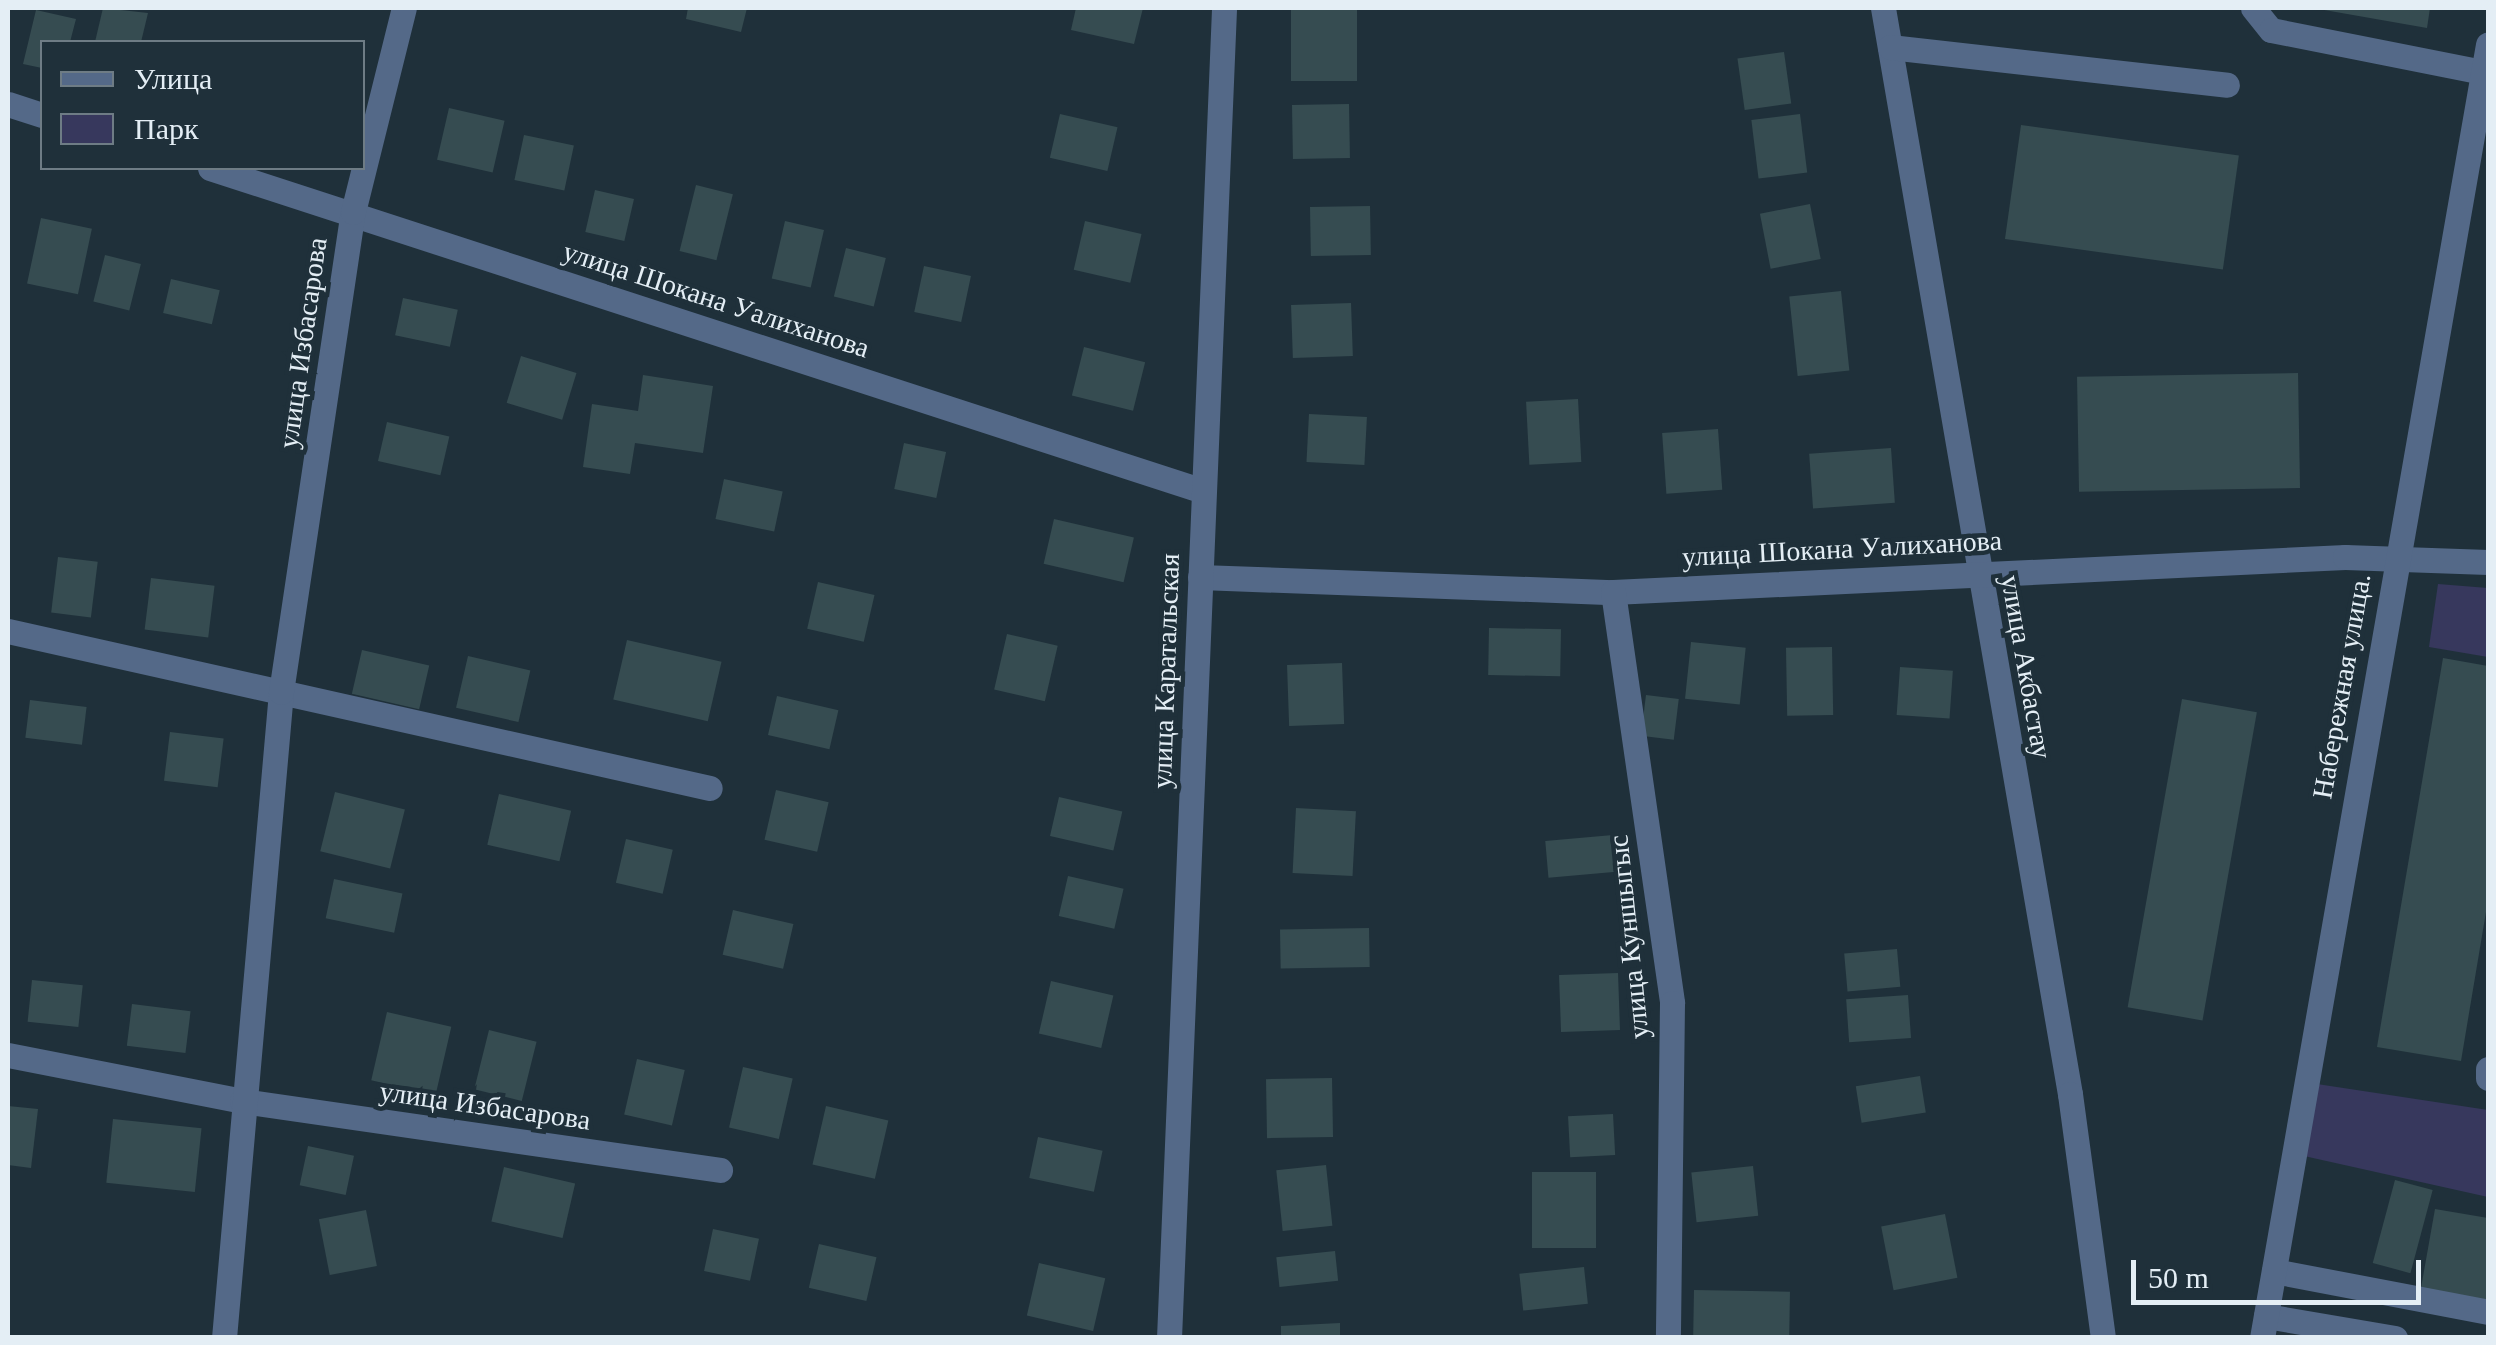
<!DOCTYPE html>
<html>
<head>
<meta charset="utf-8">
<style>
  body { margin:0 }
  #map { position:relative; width:2496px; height:1345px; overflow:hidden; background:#1f303a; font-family:Georgia,serif }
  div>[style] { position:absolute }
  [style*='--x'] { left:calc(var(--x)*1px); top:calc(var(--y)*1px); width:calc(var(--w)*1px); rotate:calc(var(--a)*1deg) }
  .green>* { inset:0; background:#37385d }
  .building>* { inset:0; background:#364c51; transform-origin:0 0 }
  .minor>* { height:25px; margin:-12.5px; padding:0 12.5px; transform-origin:12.5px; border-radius:12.5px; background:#546988 }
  span { translate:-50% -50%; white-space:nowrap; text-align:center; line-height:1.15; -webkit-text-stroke:9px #1f303a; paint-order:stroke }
  .street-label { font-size:28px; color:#e4eef5 }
  .frame { position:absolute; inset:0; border:10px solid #e4eef5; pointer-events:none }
  .legend { position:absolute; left:40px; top:40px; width:325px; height:130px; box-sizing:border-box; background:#1f303a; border:2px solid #6e7c85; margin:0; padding:12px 18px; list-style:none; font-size:30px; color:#e4eef5 }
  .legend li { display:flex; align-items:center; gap:20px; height:50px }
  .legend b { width:50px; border:2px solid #6e7c85 }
  .scale { position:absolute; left:2131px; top:1260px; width:290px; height:45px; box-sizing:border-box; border:5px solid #e4eef5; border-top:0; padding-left:12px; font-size:30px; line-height:35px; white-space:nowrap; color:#e4eef5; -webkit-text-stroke:8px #1f303a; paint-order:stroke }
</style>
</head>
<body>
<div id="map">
  <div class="green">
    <i style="clip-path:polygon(2438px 584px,2488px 588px,2488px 657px,2429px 647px)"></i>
    <i style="clip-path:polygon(2317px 1084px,2488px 1110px,2488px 1197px,2304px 1156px)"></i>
  </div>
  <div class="building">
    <i style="clip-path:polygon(103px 8px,148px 13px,141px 42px,95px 42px)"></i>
    <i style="clip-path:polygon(688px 8px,747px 8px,741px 32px,686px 19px)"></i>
    <i style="clip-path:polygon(1076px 8px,1143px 8px,1134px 44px,1071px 30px)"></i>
    <i style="left:1291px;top:8px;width:66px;height:73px"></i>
    <i style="clip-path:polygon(2313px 8px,2430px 8px,2427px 28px)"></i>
    <i style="clip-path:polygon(36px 10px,76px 19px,70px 42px,42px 42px,42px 68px,23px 64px)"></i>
    <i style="left:1784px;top:52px;width:52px;height:47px;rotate:82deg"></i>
    <i style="left:1349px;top:104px;width:54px;height:57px;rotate:89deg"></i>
    <i style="left:449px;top:108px;width:57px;height:53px;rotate:13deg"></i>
    <i style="left:1060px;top:114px;width:59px;height:45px;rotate:13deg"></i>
    <i style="left:1800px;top:114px;width:59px;height:49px;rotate:83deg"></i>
    <i style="left:2021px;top:125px;width:220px;height:115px;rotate:8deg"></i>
    <i style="left:524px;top:135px;width:51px;height:46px;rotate:12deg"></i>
    <i style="left:696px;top:185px;width:38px;height:68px;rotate:14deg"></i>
    <i style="left:595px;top:190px;width:40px;height:43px;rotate:13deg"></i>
    <i style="left:1810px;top:204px;width:56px;height:51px;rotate:79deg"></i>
    <i style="left:1370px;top:206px;width:49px;height:60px;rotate:89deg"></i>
    <i style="left:41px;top:218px;width:52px;height:67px;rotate:12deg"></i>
    <i style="left:785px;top:221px;width:40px;height:59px;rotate:13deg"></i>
    <i style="left:1085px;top:221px;width:58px;height:50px;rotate:13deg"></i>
    <i style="left:846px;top:248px;width:41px;height:50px;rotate:14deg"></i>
    <i style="left:105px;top:255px;width:37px;height:48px;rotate:14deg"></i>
    <i style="left:924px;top:266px;width:48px;height:47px;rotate:12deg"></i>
    <i style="left:171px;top:279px;width:50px;height:35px;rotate:13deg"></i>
    <i style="left:1841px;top:291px;width:80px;height:52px;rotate:84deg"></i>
    <i style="left:403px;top:298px;width:56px;height:38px;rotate:12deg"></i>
    <i style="left:1351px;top:303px;width:53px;height:60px;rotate:88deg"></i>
    <i style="left:1084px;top:347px;width:63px;height:50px;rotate:14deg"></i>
    <i style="left:521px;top:356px;width:58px;height:49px;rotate:17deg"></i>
    <i style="left:2298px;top:373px;width:115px;height:221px;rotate:89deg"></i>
    <i style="clip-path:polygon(643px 375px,713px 386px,703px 453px,635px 443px,630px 474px,583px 467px,592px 404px,638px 411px)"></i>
    <i style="left:1578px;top:399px;width:63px;height:52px;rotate:87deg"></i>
    <i style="left:1309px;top:414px;width:58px;height:48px;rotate:3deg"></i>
    <i style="left:387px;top:422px;width:64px;height:40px;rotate:13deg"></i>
    <i style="left:1718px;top:429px;width:61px;height:56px;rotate:86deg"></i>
    <i style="left:904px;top:443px;width:43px;height:47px;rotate:12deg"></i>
    <i style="left:1891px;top:448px;width:55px;height:82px;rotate:86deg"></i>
    <i style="left:724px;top:479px;width:60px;height:41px;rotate:12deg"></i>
    <i style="left:1054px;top:519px;width:82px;height:46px;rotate:13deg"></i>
    <i style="left:58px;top:557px;width:40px;height:56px;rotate:7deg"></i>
    <i style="left:151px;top:578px;width:64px;height:52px;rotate:7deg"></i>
    <i style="left:818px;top:582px;width:58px;height:48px;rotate:13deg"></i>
    <i style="left:1489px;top:628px;width:72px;height:47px;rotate:1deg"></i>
    <i style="left:1007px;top:634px;width:52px;height:57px;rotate:13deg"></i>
    <i style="left:627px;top:640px;width:97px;height:61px;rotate:13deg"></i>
    <i style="left:1691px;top:642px;width:55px;height:57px;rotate:6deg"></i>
    <i style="left:1832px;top:647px;width:68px;height:46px;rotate:89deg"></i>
    <i style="left:362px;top:650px;width:69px;height:45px;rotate:13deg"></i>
    <i style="left:468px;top:656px;width:64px;height:53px;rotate:13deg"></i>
    <i style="clip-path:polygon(2443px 658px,2488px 666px,2488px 900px,2461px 1061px,2377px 1047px)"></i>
    <i style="left:1342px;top:663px;width:61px;height:55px;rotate:88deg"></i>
    <i style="left:1900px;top:667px;width:53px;height:48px;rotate:4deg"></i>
    <i style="left:1646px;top:695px;width:33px;height:41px;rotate:7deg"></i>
    <i style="left:777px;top:696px;width:63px;height:40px;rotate:13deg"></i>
    <i style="left:2182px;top:699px;width:76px;height:313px;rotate:10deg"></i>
    <i style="left:30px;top:700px;width:57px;height:38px;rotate:7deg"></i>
    <i style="left:170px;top:732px;width:54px;height:49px;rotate:7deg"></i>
    <i style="left:776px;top:790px;width:54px;height:51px;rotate:13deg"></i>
    <i style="left:335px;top:792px;width:72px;height:61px;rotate:14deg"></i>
    <i style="left:499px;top:794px;width:74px;height:52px;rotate:13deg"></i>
    <i style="left:1059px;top:797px;width:65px;height:40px;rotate:13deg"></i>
    <i style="left:1296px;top:808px;width:60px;height:65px;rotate:3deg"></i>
    <i style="left:1613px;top:835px;width:37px;height:68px;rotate:85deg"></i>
    <i style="left:626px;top:839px;width:48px;height:45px;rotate:13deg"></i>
    <i style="left:1068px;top:876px;width:57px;height:41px;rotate:13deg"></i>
    <i style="left:334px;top:879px;width:70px;height:40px;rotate:12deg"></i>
    <i style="left:733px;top:910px;width:62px;height:46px;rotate:13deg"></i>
    <i style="left:1369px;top:928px;width:39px;height:89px;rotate:89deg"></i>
    <i style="left:1897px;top:949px;width:38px;height:53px;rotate:85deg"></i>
    <i style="left:1618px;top:973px;width:57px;height:59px;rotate:88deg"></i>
    <i style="left:32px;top:980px;width:51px;height:42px;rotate:6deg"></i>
    <i style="left:1051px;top:981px;width:64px;height:54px;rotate:13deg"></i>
    <i style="left:1908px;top:995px;width:43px;height:62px;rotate:86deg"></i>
    <i style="left:132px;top:1004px;width:59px;height:42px;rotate:7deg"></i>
    <i style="left:387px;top:1012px;width:66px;height:70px;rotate:13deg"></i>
    <i style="left:489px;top:1030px;width:49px;height:61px;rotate:14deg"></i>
    <i style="left:637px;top:1059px;width:49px;height:57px;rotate:13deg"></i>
    <i style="left:743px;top:1067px;width:51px;height:62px;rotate:13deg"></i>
    <i style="left:1920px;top:1076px;width:37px;height:65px;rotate:81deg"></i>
    <i style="left:1332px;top:1078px;width:59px;height:66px;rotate:89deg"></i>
    <i style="clip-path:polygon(8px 1106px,38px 1109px,31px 1168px,8px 1165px)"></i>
    <i style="left:826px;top:1106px;width:64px;height:60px;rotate:13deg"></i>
    <i style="left:1613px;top:1114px;width:41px;height:45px;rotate:87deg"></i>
    <i style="left:113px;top:1119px;width:89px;height:64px;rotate:6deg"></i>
    <i style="left:1038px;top:1137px;width:66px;height:42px;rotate:12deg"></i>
    <i style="left:308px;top:1146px;width:47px;height:40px;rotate:12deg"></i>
    <i style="left:1326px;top:1165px;width:61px;height:50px;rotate:84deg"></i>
    <i style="left:1753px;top:1166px;width:50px;height:62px;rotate:84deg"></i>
    <i style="left:504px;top:1167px;width:73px;height:56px;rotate:13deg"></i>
    <i style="left:1532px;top:1172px;width:64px;height:76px"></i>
    <i style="left:2395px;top:1180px;width:39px;height:86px;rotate:15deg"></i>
    <i style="clip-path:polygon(2435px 1209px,2488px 1218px,2488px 1300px,2421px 1288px)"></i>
    <i style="left:366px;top:1210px;width:57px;height:48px;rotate:79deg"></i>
    <i style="left:1945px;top:1214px;width:65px;height:65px;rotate:79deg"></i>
    <i style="left:713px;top:1229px;width:47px;height:43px;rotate:12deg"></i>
    <i style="left:819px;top:1244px;width:59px;height:45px;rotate:13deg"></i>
    <i style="left:1335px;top:1251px;width:30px;height:59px;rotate:84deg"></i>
    <i style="left:1039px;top:1263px;width:68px;height:54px;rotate:13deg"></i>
    <i style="left:1584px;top:1267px;width:37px;height:65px;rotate:84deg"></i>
    <i style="left:1694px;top:1290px;width:96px;height:48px;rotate:1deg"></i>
    <i style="clip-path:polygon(1340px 1323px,1340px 1338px,1281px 1338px,1281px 1326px)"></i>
  </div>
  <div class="minor">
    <i style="--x:1883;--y:8;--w:1102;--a:80.23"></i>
    <i style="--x:2070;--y:1094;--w:246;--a:82.3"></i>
    <i style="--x:2253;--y:8;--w:28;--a:51"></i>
    <i style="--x:2271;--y:30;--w:217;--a:11.2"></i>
    <i style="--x:1890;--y:47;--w:339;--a:6.4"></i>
    <i style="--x:8;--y:104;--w:36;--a:18"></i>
    <i style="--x:210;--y:168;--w:1044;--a:18.02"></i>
    <i style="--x:1200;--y:577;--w:413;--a:2.1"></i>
    <i style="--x:1613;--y:592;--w:733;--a:-2.74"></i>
    <i style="--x:2345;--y:557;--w:143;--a:2"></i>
    <i style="--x:1613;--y:592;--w:415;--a:81.8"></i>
    <i style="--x:1672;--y:1003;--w:335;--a:90.7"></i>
    <i style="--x:8;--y:631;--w:719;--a:12.61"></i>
    <i style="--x:8;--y:1055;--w:238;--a:11.1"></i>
    <i style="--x:242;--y:1101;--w:483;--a:8.2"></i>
    <i style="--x:2488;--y:1069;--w:9;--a:90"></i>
    <i style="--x:2274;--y:1271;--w:218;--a:10.8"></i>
    <i style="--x:2266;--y:1316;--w:131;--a:9.7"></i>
    <i style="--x:224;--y:1338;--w:649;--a:-84.96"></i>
    <i style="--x:281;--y:692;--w:485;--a:-81.5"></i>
    <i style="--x:353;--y:212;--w:210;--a:-76"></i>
    <i style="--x:1169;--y:1338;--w:1331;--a:-87.63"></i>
    <i style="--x:2262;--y:1338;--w:1313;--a:-80.09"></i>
  </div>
  <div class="street-label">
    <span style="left:716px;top:300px;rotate:18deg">улица Шокана Уалиханова</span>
    <span style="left:303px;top:343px;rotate:-82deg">улица Избасарова</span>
    <span style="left:1842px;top:549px;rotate:-3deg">улица Шокана Уалиханова</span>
    <span style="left:2026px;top:667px;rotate:80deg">улица Акбастау</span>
    <span style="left:1166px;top:671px;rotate:-88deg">улица Каратальская</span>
    <span style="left:2342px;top:686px;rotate:-80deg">Набережная улица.</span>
    <span style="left:1629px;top:937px;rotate:-96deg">улица Куншыгыс</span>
    <span style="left:485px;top:1106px;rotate:8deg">улица Избасарова</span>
  </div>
  <div class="frame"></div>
  <ul class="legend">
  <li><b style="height:12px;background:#546988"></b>Улица</li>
  <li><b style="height:28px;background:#37385d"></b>Парк</li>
  </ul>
  <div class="scale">50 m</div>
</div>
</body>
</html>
